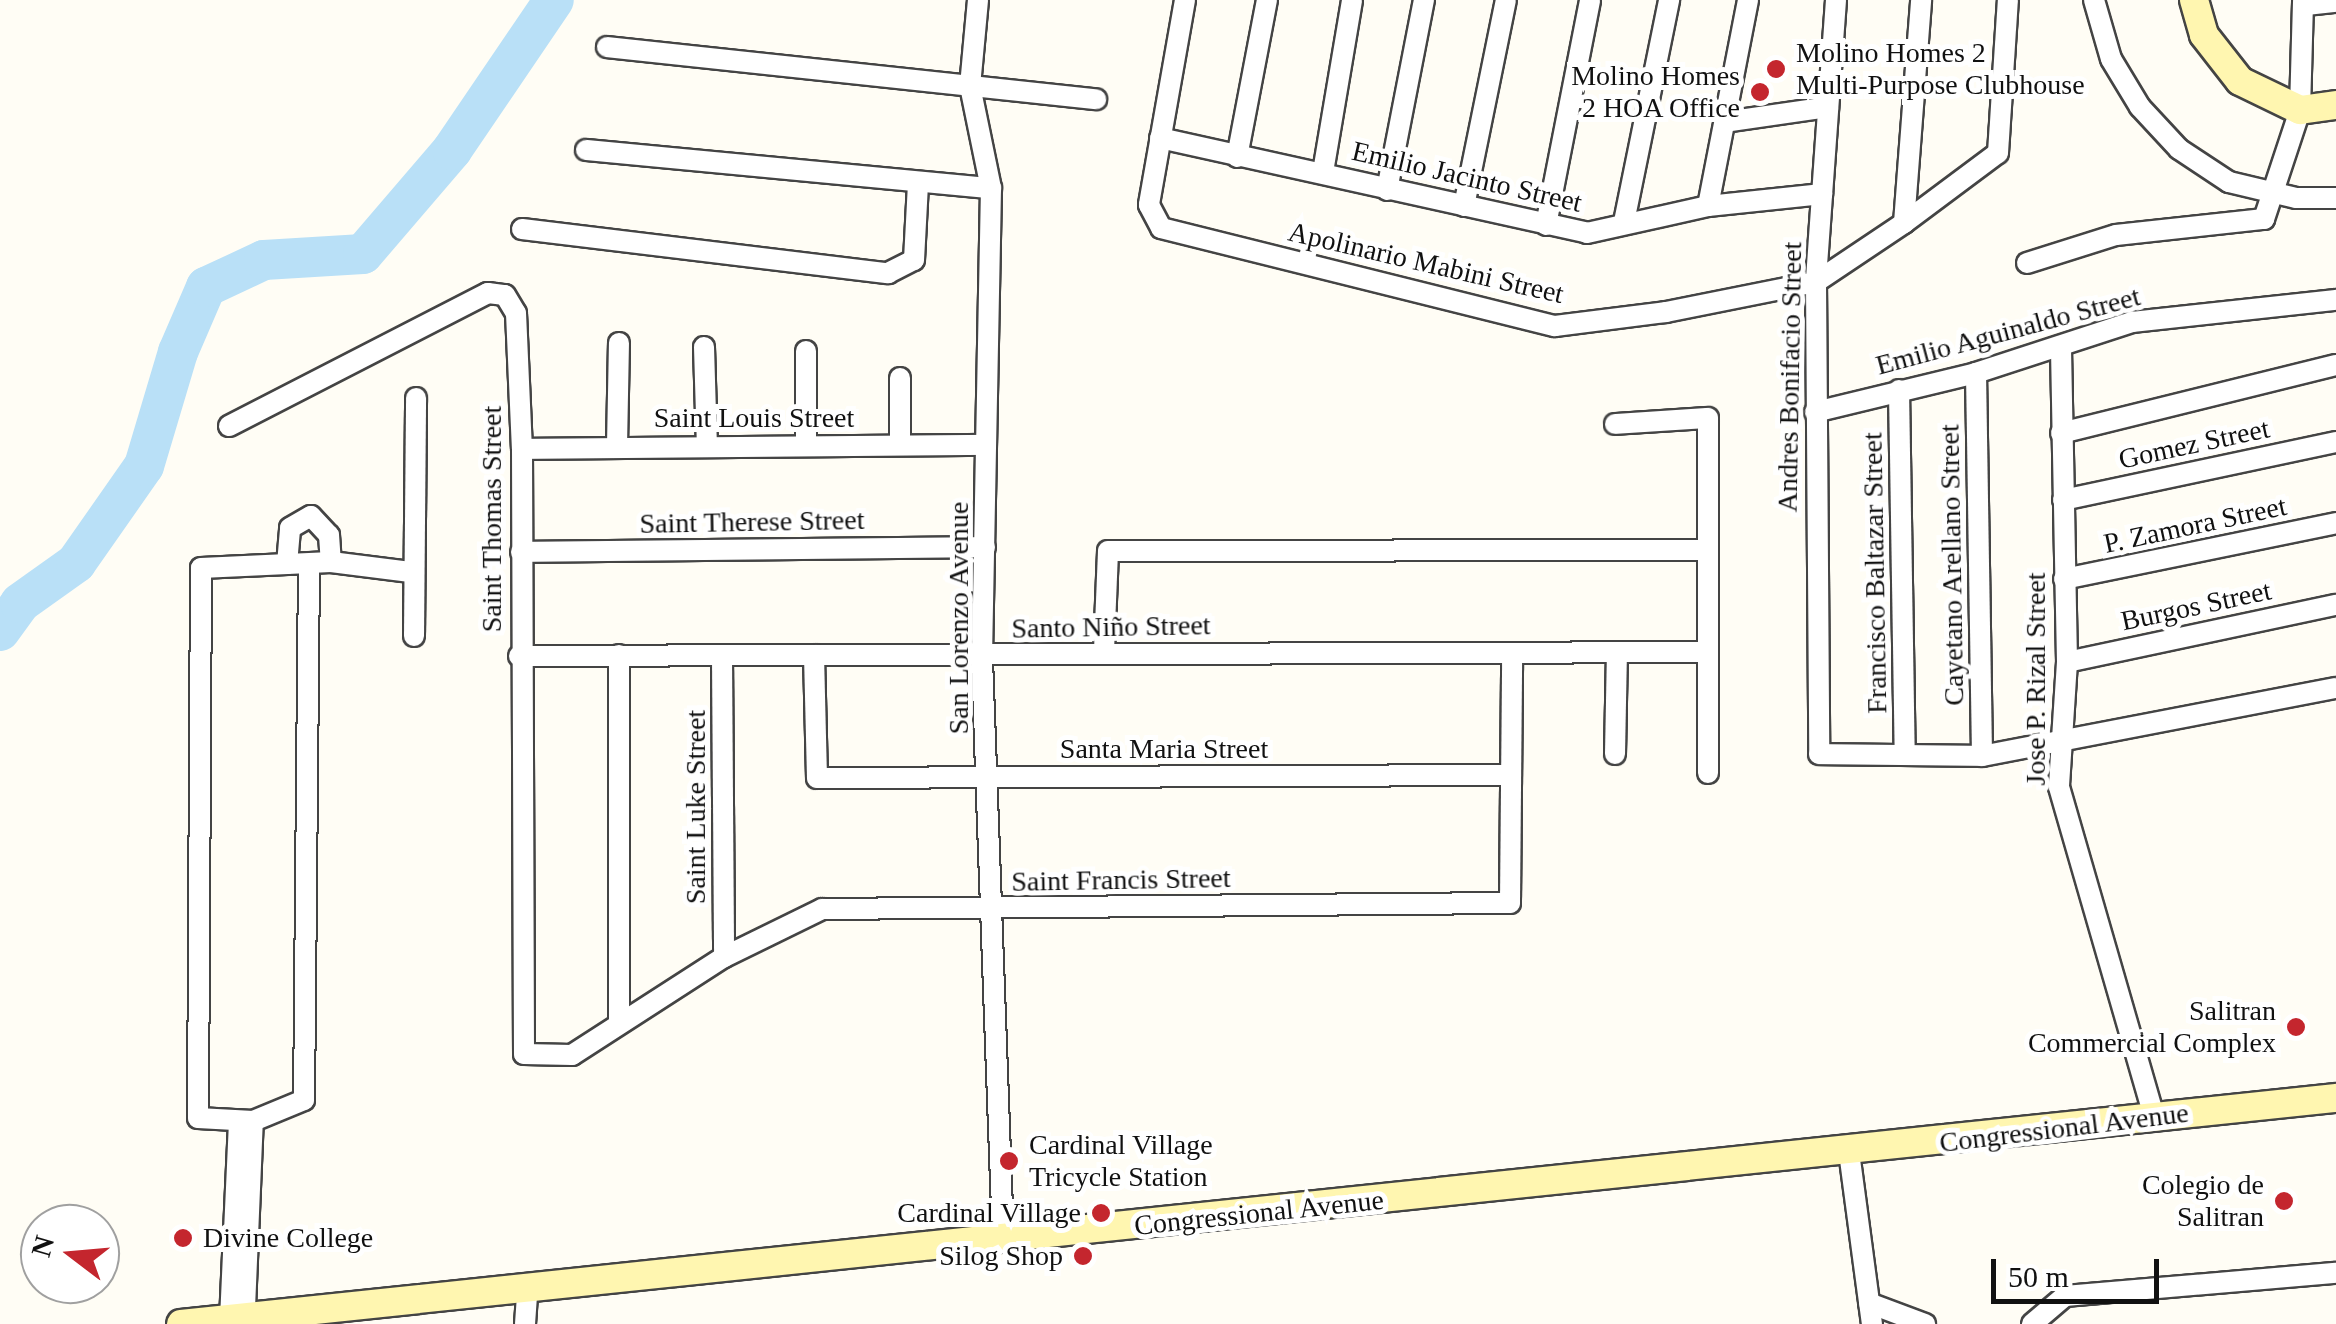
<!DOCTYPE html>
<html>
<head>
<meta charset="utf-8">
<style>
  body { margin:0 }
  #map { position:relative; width:2336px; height:1324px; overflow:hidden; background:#fffdf5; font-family:"Times New Roman",serif }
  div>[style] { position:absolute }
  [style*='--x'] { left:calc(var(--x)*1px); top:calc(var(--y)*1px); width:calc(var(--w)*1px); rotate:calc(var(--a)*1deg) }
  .river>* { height:40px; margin:-20px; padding:0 20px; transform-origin:20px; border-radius:20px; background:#b9e0f7 }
  .roads { filter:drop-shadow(2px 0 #444) drop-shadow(-2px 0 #444) drop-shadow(0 2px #444) drop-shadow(0 -2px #444) }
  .street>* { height:20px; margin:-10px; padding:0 10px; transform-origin:10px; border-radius:10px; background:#fff }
  .secondary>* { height:28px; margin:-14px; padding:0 14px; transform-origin:14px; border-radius:14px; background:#fff6b0 }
  .dots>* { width:28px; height:28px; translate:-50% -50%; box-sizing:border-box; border:5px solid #fff; border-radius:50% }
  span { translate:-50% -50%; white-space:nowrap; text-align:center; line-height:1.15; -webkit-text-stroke:10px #fff; paint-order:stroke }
  .poi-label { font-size:28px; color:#111 }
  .left { translate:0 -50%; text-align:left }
  .right { translate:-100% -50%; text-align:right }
  .street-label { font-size:28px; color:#111 }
  .north { position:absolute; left:20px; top:1204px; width:100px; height:100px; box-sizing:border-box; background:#fff; border:2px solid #a0a0a0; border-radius:50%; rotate:286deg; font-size:28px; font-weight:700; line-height:40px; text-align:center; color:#111 }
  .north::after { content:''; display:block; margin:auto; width:35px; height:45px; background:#c4262e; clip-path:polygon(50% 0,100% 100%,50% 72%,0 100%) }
  .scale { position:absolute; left:1991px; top:1259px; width:168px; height:45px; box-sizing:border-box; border:5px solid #111; border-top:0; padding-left:12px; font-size:30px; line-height:35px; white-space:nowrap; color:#111; -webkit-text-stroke:8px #fff; paint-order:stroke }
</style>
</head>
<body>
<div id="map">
  <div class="river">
    <i style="--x:0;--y:631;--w:34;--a:-54"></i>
    <i style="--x:20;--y:603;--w:69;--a:-35.5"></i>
    <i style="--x:76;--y:563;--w:118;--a:-55"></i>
    <i style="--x:144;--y:466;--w:119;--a:-73.4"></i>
    <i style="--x:178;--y:352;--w:71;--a:-66.7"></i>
    <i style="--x:206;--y:287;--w:64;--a:-25"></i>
    <i style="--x:264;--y:260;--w:99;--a:-3.5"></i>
    <i style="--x:363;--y:254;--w:137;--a:-49.4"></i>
    <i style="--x:452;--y:150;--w:181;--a:-55.8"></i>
  </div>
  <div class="roads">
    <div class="street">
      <i style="--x:978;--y:0;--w:86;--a:95.3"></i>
      <i style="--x:970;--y:86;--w:104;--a:78.4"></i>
      <i style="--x:991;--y:188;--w:471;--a:91.1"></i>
      <i style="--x:982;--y:659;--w:579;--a:87.92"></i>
      <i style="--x:1185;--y:0;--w:208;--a:100"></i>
      <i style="--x:1149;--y:205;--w:26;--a:62"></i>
      <i style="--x:1161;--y:228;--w:406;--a:14"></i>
      <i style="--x:1555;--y:326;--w:112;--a:-7.2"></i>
      <i style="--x:1666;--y:312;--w:153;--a:-11.3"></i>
      <i style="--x:1816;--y:282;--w:106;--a:-33.8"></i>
      <i style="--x:1904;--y:223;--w:117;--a:-36.7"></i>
      <i style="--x:1998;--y:153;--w:153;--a:-86.3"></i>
      <i style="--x:1836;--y:0;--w:283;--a:94.1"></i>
      <i style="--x:1816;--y:282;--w:472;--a:89.6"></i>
      <i style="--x:1819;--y:754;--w:163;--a:0.7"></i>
      <i style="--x:1982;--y:756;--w:360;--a:-10.9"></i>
      <i style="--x:2094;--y:0;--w:61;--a:73.9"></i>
      <i style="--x:2111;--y:59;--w:56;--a:58.9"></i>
      <i style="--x:2140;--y:107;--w:57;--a:47.1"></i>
      <i style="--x:2179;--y:149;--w:60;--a:33.4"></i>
      <i style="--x:2229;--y:182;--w:69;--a:13.4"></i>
      <i style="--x:2296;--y:198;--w:40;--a:0"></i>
      <i style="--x:2306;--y:5;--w:30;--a:-6"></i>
      <i style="--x:607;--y:47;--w:492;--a:6.1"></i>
      <i style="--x:1725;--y:122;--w:104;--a:-8.3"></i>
      <i style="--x:1160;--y:138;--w:437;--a:12.5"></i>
      <i style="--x:1587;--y:233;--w:124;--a:-12.6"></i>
      <i style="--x:1708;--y:206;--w:115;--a:-6"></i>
      <i style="--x:586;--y:150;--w:407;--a:5.4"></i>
      <i style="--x:1237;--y:157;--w:160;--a:-79.2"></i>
      <i style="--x:1323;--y:172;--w:174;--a:-80.4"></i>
      <i style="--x:1387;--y:190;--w:194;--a:-79"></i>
      <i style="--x:1464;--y:206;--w:210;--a:-78.5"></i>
      <i style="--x:1708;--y:206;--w:210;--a:-79"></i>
      <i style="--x:1624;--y:222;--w:227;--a:-78.5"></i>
      <i style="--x:1904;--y:223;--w:224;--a:-85.6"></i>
      <i style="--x:1546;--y:225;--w:229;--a:-78.9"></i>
      <i style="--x:522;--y:229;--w:369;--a:6.9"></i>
      <i style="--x:888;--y:273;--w:29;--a:-27"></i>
      <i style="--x:914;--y:260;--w:77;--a:-87"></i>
      <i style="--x:2027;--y:263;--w:93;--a:-17.5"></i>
      <i style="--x:2116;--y:235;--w:149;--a:-6.2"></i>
      <i style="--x:2264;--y:219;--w:115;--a:-71.7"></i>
      <i style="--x:2300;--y:110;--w:110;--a:-88.4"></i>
      <i style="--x:704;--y:347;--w:99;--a:88.3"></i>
      <i style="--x:2061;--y:349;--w:313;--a:88.9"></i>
      <i style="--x:2067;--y:662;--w:125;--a:93.7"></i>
      <i style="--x:2059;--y:787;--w:343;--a:73.9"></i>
      <i style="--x:1976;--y:373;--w:383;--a:89.1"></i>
      <i style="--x:1899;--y:390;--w:364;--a:89.1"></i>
      <i style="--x:1815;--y:412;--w:166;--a:-13.6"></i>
      <i style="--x:1976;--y:373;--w:164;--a:-18.1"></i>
      <i style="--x:2132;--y:322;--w:205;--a:-6.2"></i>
      <i style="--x:1615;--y:424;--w:93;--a:-3.7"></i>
      <i style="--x:1708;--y:418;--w:355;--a:90"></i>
      <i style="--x:229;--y:426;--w:291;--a:-27.2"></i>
      <i style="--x:488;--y:293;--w:17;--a:7"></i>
      <i style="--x:505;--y:295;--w:21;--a:59"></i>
      <i style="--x:516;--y:313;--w:136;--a:87.5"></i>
      <i style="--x:522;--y:449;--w:605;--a:89.81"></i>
      <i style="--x:524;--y:1054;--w:48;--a:1.2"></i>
      <i style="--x:572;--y:1055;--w:181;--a:-32.8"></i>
      <i style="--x:724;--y:957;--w:109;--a:-26.1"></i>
      <i style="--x:822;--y:909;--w:688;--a:-0.5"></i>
      <i style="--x:1510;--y:903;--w:247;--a:-89.5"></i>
      <i style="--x:2061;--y:433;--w:283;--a:-13.9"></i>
      <i style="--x:900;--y:445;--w:67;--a:-90"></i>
      <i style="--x:617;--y:446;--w:103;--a:-88.9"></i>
      <i style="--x:806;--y:446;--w:95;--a:-90"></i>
      <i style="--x:522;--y:449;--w:464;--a:-0.5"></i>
      <i style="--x:2063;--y:500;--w:279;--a:-12"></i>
      <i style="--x:521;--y:552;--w:464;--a:-0.6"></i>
      <i style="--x:287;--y:564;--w:36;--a:-85"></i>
      <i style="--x:290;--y:528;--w:24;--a:-30"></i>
      <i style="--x:311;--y:516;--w:26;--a:47"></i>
      <i style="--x:329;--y:535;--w:27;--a:86"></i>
      <i style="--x:309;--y:564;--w:536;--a:90.53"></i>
      <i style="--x:304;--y:1100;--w:55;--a:157.6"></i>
      <i style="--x:253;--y:1121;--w:55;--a:-176.9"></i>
      <i style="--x:198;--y:1118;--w:550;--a:-89.69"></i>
      <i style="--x:201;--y:568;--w:130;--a:-2.6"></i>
      <i style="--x:331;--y:562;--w:80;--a:7.2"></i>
      <i style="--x:2064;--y:579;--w:278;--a:-11.6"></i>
      <i style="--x:414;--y:636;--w:238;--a:-89.5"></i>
      <i style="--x:1104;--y:651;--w:100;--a:-87.7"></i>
      <i style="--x:1108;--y:551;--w:596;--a:-0.1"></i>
      <i style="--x:619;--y:655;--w:366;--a:90"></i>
      <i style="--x:814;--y:655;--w:123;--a:88.6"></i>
      <i style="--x:817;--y:778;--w:694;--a:-0.25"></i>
      <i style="--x:519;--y:656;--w:1185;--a:-0.19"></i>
      <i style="--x:722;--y:657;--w:300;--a:89.6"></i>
      <i style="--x:2067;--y:662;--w:275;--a:-12"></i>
      <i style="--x:1615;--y:754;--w:100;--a:-88.9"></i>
      <i style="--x:1849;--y:1152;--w:174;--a:82.4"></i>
      <i style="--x:1869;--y:1303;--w:60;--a:20.6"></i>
      <i style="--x:245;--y:1308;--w:187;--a:-87.6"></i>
      <i style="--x:230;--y:1320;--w:199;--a:-87.4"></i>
      <i style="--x:525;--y:1324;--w:32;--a:-86"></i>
      <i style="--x:2032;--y:1324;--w:43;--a:-40.3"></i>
      <i style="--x:2065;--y:1296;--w:272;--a:-4.9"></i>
    </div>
    <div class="secondary">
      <i style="--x:2194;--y:0;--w:36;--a:74"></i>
      <i style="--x:2204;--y:35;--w:58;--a:52"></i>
      <i style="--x:2240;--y:81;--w:67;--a:25.8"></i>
      <i style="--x:2300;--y:110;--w:36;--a:-8"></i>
      <i style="--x:181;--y:1324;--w:2167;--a:-5.99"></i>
    </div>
  </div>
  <div class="dots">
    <i style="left:1776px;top:69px;background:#c4262e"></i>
    <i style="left:1760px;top:92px;background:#c4262e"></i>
    <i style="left:2296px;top:1027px;background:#c4262e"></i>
    <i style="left:1009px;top:1161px;background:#c4262e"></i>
    <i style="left:2284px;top:1201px;background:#c4262e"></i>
    <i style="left:1101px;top:1213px;background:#c4262e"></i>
    <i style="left:183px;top:1238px;background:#c4262e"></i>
    <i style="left:1083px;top:1256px;background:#c4262e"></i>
  </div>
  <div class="poi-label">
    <span class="left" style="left:1796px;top:69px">Molino Homes 2<br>Multi-Purpose Clubhouse</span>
    <span class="right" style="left:1740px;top:92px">Molino Homes<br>2 HOA Office</span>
    <span class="right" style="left:2276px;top:1027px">Salitran<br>Commercial Complex</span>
    <span class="left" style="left:1029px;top:1161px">Cardinal Village<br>Tricycle Station</span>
    <span class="right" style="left:2264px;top:1201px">Colegio de<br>Salitran</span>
    <span class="right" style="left:1081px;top:1213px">Cardinal Village</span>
    <span class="left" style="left:203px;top:1238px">Divine College</span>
    <span class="right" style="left:1063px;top:1256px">Silog Shop</span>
  </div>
  <div class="street-label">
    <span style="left:1467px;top:177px;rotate:13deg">Emilio Jacinto Street</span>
    <span style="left:1426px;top:263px;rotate:13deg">Apolinario Mabini Street</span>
    <span style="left:2008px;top:331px;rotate:-15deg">Emilio Aguinaldo Street</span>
    <span style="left:1790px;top:377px;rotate:-89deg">Andres Bonifacio Street</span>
    <span style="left:754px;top:418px">Saint Louis Street</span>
    <span style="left:2194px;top:444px;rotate:-12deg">Gomez Street</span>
    <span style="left:492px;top:519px;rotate:-90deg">Saint Thomas Street</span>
    <span style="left:752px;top:522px;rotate:-1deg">Saint Therese Street</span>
    <span style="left:2195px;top:525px;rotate:-12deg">P. Zamora Street</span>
    <span style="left:1952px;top:565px;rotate:-91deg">Cayetano Arellano Street</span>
    <span style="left:1875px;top:573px;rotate:-91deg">Francisco Baltazar Street</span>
    <span style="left:2196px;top:606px;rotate:-12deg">Burgos Street</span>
    <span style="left:959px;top:618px;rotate:-90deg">San Lorenzo Avenue</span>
    <span style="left:1111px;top:627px;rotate:-1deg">Santo Niño Street</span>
    <span style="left:2036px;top:679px;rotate:-90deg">Jose P. Rizal Street</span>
    <span style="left:1164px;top:749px">Santa Maria Street</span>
    <span style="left:696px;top:807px;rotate:-90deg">Saint Luke Street</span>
    <span style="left:1121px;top:880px;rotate:-1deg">Saint Francis Street</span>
    <span style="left:2064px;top:1128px;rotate:-7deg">Congressional Avenue</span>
    <span style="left:1259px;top:1213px;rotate:-6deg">Congressional Avenue</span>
  </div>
  <div class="north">N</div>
  <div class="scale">50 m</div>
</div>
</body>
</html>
